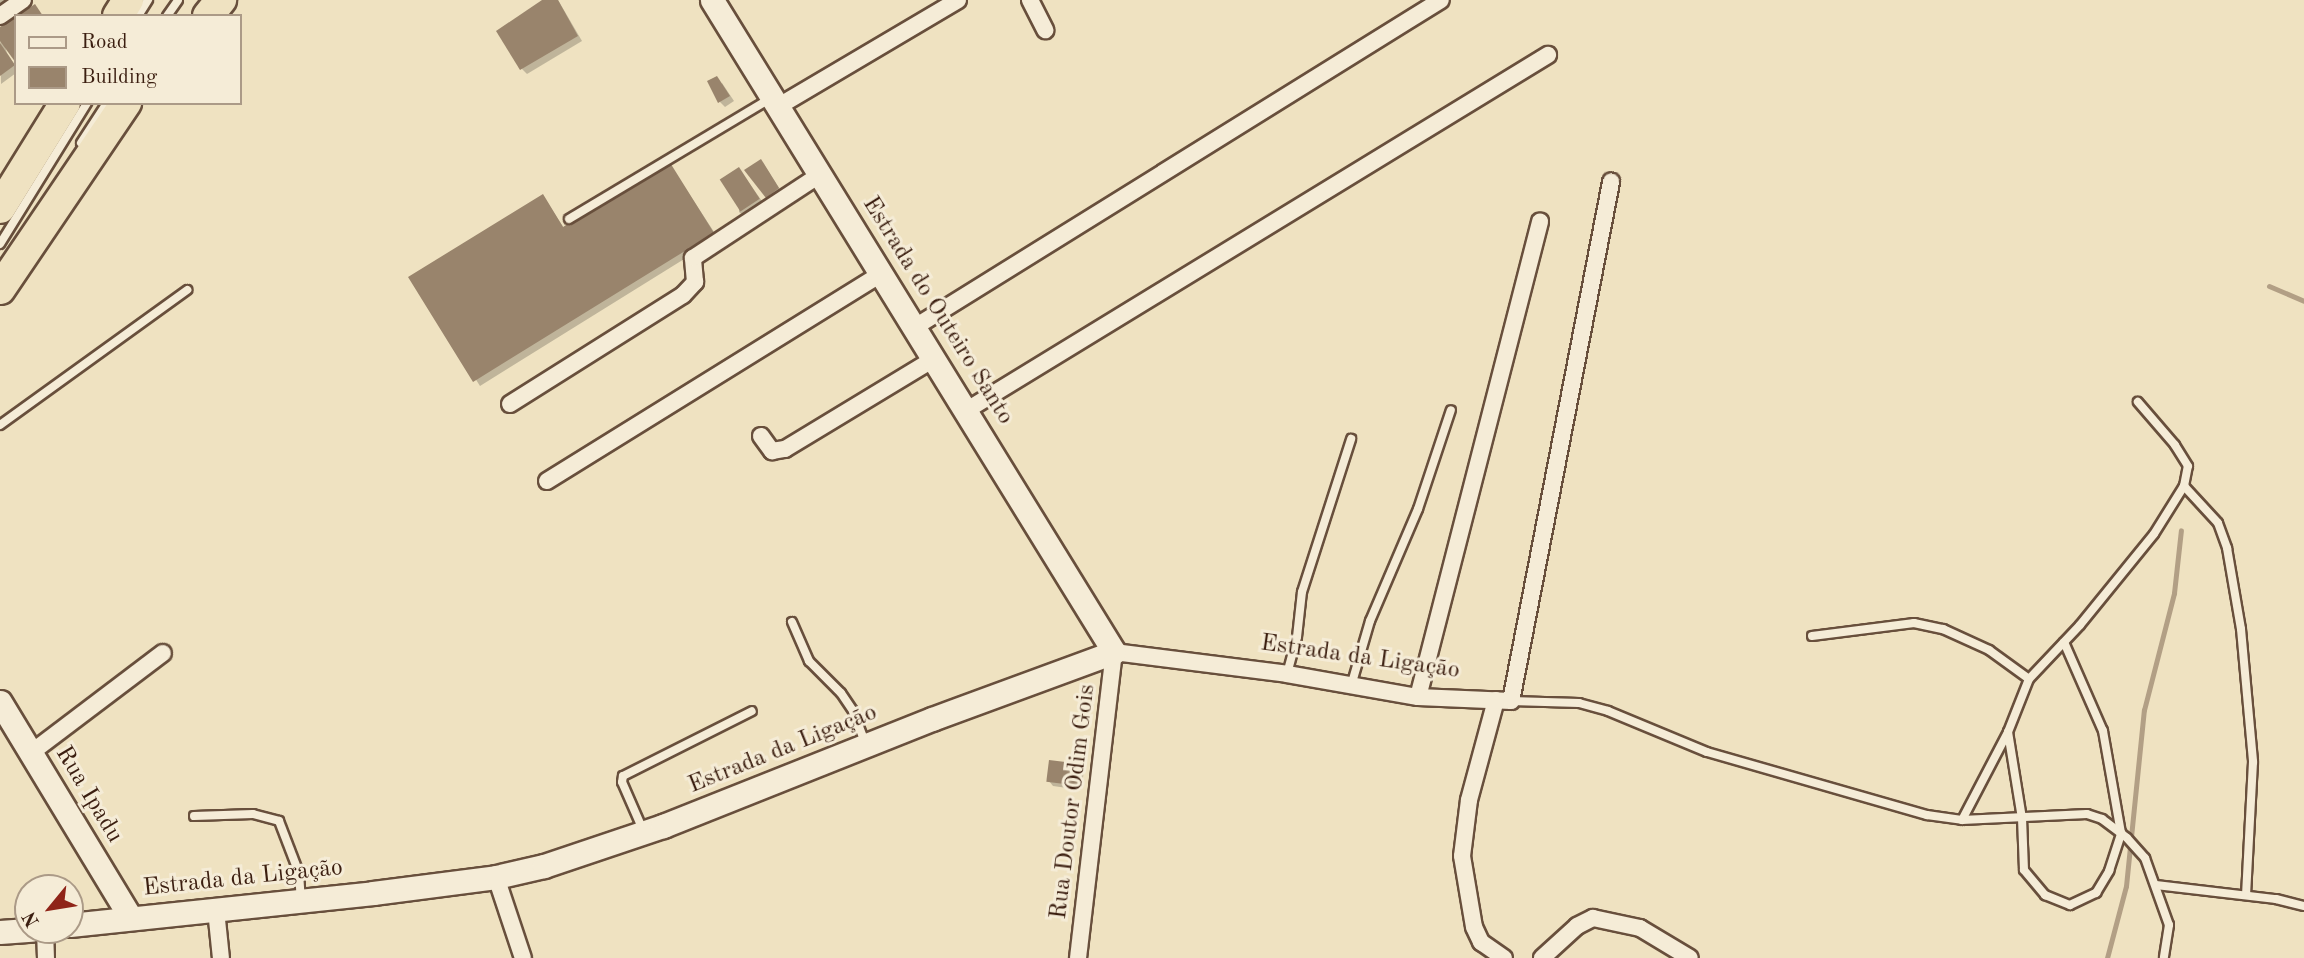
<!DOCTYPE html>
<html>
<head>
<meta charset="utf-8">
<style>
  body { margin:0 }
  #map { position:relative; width:2304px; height:958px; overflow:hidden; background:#efe2c1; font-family:"Old Standard TT",serif }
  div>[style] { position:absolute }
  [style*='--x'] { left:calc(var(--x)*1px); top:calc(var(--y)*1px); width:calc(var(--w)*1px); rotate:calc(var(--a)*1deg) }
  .shadow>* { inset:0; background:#0003 }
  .stream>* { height:5px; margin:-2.5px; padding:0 2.5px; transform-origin:2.5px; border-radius:2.5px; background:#b29f85 }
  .building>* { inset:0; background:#99846c; transform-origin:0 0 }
  .roads { filter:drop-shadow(2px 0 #684f3c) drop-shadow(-2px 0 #684f3c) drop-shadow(0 2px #684f3c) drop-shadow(0 -2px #684f3c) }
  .lane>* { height:8px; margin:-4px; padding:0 4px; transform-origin:4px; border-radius:4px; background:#f5ecd7 }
  .street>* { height:16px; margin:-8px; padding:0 8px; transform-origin:8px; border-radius:8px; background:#f5ecd7 }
  .secondary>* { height:23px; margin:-11.5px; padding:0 11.5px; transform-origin:11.5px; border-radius:11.5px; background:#f5ecd7 }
  .highway>* { height:30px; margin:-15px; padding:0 15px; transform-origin:15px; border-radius:15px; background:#efe2c1 }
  span { translate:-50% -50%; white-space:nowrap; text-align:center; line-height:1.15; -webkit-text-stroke:6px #f5ecd7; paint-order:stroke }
  .street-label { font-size:24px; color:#3b1e10 }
  .legend { position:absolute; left:14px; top:14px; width:228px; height:91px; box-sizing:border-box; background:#f5ecd7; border:2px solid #ab9a87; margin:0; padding:9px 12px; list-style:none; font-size:21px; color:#3b1e10 }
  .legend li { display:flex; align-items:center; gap:14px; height:35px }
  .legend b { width:35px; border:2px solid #ab9a87 }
  .north { position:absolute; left:14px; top:874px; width:70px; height:70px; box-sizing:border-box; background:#f5ecd7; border:2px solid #ab9a87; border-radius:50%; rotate:240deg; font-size:19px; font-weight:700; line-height:28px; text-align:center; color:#3b1e10 }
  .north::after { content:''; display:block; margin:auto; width:24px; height:32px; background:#8f2418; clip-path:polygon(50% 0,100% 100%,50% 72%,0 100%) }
</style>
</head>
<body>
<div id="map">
  <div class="shadow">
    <i style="clip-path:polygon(0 0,14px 0,0 10px)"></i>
    <i style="clip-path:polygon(545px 0,558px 0,582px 41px,527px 74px,522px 69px)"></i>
    <i style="clip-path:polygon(0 30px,7px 53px,16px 67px,16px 73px,1px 84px)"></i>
    <i style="clip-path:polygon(722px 83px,734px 101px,725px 107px,720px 102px)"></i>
    <i style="clip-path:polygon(669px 163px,718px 238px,480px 386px,411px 278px,543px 196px,564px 228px)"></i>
    <i style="clip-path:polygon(765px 166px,783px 194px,772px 202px,746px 170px)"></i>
    <i style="clip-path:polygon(739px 169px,764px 204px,744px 216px,739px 212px)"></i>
    <i style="clip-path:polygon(1079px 766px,1084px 771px,1081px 790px,1053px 786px,1049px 781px)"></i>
  </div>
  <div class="stream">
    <i style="--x:2269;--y:286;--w:38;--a:23"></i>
    <i style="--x:2107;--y:958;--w:74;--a:-75.2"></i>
    <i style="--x:2126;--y:886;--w:177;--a:-84.2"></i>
    <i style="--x:2144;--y:710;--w:121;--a:-75.6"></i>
    <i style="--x:2174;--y:593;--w:63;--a:-83.7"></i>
  </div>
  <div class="building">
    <i style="clip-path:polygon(542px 0,558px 0,578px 36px,520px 70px,496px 31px)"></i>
    <i style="clip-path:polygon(35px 4px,43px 16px,17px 16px)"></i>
    <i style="clip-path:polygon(16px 16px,16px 63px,0 41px,0 27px)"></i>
    <i style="clip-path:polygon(0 43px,15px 65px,0 76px)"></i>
    <i style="clip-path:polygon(717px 76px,730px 96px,718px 103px,707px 81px)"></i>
    <i style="clip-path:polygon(761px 159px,779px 188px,766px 198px,744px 170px)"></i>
    <i style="clip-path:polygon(669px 161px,714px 233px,473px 382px,408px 277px,543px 194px,563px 227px)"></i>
    <i style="left:739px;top:167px;width:38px;height:23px;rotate:57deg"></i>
    <i style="left:1049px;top:760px;width:31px;height:22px;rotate:7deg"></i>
  </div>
  <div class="roads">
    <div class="lane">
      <i style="--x:138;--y:16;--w:19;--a:-58"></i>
      <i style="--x:167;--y:16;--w:19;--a:-55"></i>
      <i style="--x:81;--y:143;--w:48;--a:-57"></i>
      <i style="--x:569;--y:219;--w:235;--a:-30.9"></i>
      <i style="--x:0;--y:244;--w:166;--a:-58.3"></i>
      <i style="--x:0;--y:425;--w:231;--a:-35.8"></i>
      <i style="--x:2184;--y:486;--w:50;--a:47.4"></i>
      <i style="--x:2218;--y:523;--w:27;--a:70"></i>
      <i style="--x:2227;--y:548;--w:82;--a:80.2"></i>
      <i style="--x:2241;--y:629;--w:134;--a:84.8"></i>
      <i style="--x:2253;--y:762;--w:133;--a:93"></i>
      <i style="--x:792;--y:622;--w:43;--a:66.4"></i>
      <i style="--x:809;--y:661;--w:45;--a:45"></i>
      <i style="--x:841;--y:693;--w:22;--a:56"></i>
      <i style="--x:853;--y:711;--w:34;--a:69"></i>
      <i style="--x:1812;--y:636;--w:103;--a:-7.3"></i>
      <i style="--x:1914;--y:623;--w:30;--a:12"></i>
      <i style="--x:1943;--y:629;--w:51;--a:24.5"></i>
      <i style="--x:1989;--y:650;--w:49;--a:35.9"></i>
      <i style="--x:1287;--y:674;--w:38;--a:-75"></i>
      <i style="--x:1297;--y:637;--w:45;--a:-83.7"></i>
      <i style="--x:1302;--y:592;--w:161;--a:-72.2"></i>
      <i style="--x:1351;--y:686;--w:68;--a:-73.7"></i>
      <i style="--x:1370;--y:621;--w:122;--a:-66.8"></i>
      <i style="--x:1418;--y:509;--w:104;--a:-71.6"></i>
      <i style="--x:1511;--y:701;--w:68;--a:1.7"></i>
      <i style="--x:1579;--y:703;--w:30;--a:15"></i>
      <i style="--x:1608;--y:711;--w:107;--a:22.5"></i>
      <i style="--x:1707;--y:752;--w:229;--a:16"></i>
      <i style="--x:1927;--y:815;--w:35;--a:8"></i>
      <i style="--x:1962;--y:820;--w:125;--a:-2.7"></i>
      <i style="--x:2087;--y:814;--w:16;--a:18"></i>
      <i style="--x:2102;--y:819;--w:31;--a:37"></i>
      <i style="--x:2127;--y:838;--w:27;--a:48"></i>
      <i style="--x:2145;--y:858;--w:71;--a:70.3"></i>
      <i style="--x:2169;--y:925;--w:33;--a:99"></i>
      <i style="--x:2008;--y:732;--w:87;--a:80.8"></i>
      <i style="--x:2022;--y:818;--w:52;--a:87.8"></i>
      <i style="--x:2024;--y:870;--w:33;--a:50"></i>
      <i style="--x:2045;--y:895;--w:27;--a:22"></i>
      <i style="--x:2070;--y:905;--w:29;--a:-25"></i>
      <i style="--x:2096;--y:893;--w:26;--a:-59"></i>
      <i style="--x:2109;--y:871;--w:40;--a:-72"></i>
      <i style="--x:2121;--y:833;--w:104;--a:-100"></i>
      <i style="--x:2103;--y:731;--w:97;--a:-113.7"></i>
      <i style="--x:194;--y:816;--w:59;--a:-1.9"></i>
      <i style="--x:253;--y:814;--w:27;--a:15"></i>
      <i style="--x:279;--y:821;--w:56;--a:69"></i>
      <i style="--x:299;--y:873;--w:26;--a:86"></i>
      <i style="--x:1962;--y:820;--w:99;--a:-62.4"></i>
      <i style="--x:2008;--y:732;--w:57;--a:-68.4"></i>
      <i style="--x:2029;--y:679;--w:74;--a:-46.6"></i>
      <i style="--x:2080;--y:625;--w:117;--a:-50.9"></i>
      <i style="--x:2154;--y:534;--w:57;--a:-58"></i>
      <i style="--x:2184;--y:486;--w:20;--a:-79"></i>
      <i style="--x:2188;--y:466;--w:25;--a:-122"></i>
      <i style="--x:2175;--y:445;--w:57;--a:-130.7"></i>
      <i style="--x:643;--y:830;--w:52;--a:-113.6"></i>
      <i style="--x:622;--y:782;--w:6;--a:-81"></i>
      <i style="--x:623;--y:776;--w:144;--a:-26.7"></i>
      <i style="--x:2156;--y:885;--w:121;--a:6.7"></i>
      <i style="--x:2276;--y:899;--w:29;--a:14"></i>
    </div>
    <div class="street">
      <i style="--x:1030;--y:0;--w:34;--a:63"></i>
      <i style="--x:0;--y:16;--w:28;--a:-35"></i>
      <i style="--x:779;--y:106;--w:208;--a:-30.6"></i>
      <i style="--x:915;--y:327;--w:619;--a:-31.87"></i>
      <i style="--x:510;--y:404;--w:204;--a:-32.2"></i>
      <i style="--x:683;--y:295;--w:18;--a:-47"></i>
      <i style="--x:695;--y:282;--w:24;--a:-95"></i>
      <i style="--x:693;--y:258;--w:153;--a:-33.3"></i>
      <i style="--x:967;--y:410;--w:681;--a:-31.43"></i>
      <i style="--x:761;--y:436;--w:19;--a:54"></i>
      <i style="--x:772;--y:451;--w:13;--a:-9"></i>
      <i style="--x:785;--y:449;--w:175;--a:-31.2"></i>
      <i style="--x:547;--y:481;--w:394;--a:-31.8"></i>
      <i style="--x:1418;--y:697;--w:491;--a:-75.6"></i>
      <i style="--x:1496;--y:700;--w:104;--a:105.1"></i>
      <i style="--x:1469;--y:800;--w:56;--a:97.1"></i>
      <i style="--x:1462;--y:856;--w:72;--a:80.4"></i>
      <i style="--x:1474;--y:927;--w:17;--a:65"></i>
      <i style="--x:1481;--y:942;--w:28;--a:35"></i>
      <i style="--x:32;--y:752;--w:164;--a:-37.1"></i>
      <i style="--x:496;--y:877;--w:85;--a:71.6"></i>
      <i style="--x:216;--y:910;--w:48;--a:84.1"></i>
      <i style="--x:45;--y:930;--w:28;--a:88"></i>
      <i style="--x:1078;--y:958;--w:308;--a:-83.3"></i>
      <i style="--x:1114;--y:652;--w:174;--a:7.2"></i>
      <i style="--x:1287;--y:674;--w:133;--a:10"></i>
      <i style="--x:1418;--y:697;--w:93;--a:2.5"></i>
      <i style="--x:1511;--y:701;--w:529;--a:-79.09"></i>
      <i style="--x:1542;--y:958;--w:47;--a:-42.4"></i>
      <i style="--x:1577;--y:926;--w:18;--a:-27"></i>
      <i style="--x:1593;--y:918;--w:48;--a:12"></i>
      <i style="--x:1640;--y:928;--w:58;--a:31"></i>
    </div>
    <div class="secondary">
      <i style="--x:0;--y:702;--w:251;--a:58.8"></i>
      <i style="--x:70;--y:925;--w:305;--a:-6"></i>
      <i style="--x:373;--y:893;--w:124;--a:-7.4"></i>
      <i style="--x:496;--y:877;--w:49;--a:-12.9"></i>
      <i style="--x:544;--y:866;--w:126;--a:-18.6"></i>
      <i style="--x:663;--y:826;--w:289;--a:-21.7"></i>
      <i style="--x:932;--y:719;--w:194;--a:-20.2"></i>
      <i style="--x:1114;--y:652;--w:766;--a:-121.66"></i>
      <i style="--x:0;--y:932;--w:31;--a:-4"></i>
    </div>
    <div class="highway">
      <i style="--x:118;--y:16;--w:19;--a:-58"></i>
      <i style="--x:208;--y:16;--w:21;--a:-51"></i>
      <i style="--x:0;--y:208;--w:123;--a:-58.2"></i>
      <i style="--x:0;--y:289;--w:225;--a:-55.9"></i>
    </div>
  </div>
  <div class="street-label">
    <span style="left:937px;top:311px;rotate:58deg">Estrada do Outeiro Santo</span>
    <span style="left:1360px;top:658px;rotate:8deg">Estrada da Ligação</span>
    <span style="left:783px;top:750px;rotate:-22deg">Estrada da Ligação</span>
    <span style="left:88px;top:795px;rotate:59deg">Rua Ipadu</span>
    <span style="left:1074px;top:802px;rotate:-83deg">Rua Doutor Odim Gois</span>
    <span style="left:243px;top:879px;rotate:-6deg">Estrada da Ligação</span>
  </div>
  <ul class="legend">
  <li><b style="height:9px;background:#f5ecd7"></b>Road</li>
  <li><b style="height:19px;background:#99846c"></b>Building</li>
  </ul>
  <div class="north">N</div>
</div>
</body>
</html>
